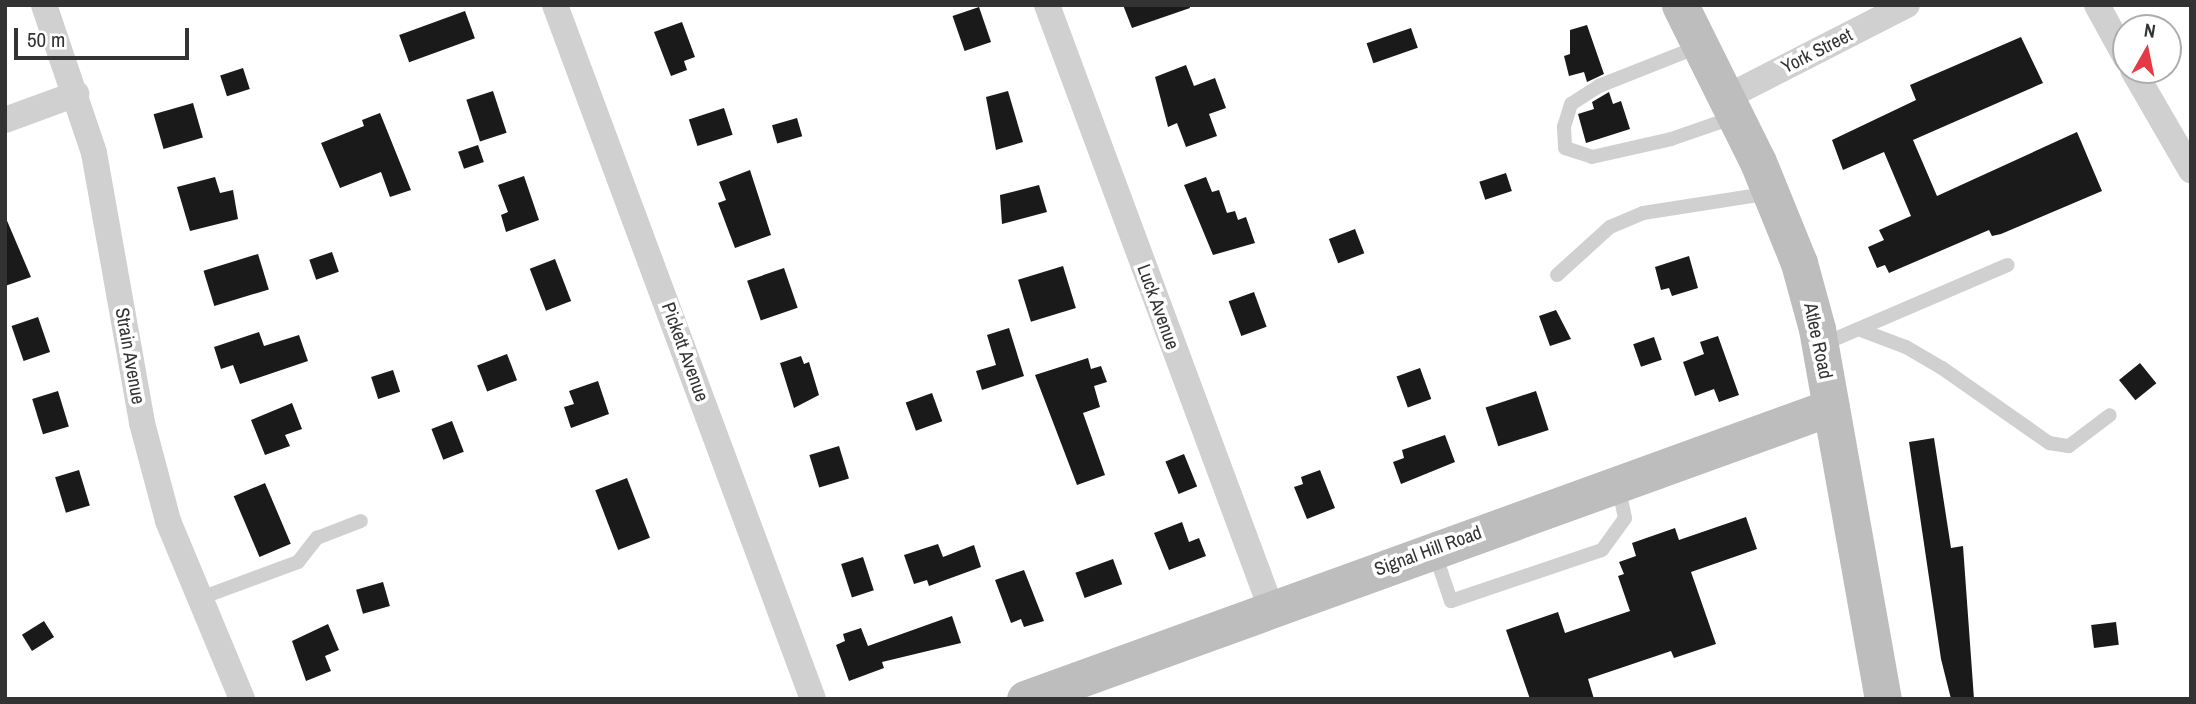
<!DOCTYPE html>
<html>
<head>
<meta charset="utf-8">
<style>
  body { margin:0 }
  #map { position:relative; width:2196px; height:704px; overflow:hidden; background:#fff; font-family:"Archivo Narrow",sans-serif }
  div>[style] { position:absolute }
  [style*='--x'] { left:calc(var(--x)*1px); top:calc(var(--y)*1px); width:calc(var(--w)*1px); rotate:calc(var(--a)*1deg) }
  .building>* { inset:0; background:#1a1a1a; transform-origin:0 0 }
  .lane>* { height:14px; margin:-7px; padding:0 7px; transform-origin:7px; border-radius:7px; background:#d0d0d0 }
  .street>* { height:26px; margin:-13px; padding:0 13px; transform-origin:13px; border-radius:13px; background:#d0d0d0 }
  .secondary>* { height:37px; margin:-18.5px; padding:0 18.5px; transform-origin:18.5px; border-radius:18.5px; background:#bdbdbd }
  span { translate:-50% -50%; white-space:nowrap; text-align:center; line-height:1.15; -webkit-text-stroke:7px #fff; paint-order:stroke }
  .street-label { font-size:19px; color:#333 }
  .frame { position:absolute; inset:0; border:7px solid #333; pointer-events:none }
  .north { position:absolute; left:2112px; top:14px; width:70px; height:70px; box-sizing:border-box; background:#fff; border:2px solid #adadad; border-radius:50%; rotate:9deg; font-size:19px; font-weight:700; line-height:28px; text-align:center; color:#333 }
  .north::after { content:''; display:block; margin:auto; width:24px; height:32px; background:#e63946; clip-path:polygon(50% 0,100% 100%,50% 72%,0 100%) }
  .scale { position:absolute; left:14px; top:28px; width:175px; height:32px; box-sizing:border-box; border:4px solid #333; border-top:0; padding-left:9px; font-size:21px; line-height:24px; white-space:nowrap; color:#333; -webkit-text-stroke:5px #fff; paint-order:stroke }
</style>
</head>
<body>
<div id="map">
  <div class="building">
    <i style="clip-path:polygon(1123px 5px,1189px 5px,1190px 8px,1132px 28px)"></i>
    <i style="left:979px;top:7px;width:37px;height:28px;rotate:71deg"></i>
    <i style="left:465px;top:11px;width:29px;height:70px;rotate:70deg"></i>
    <i style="clip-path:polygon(682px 22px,695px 57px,684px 61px,687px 70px,671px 76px,654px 32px)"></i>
    <i style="clip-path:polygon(1587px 25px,1604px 74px,1587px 82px,1584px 72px,1569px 76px,1564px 56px,1570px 54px,1570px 30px)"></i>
    <i style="left:1411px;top:28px;width:21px;height:47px;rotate:71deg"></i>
    <i style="clip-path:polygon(2021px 37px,2043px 83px,1913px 140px,1937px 196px,2077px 132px,2102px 191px,2001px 234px,1992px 236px,1989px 230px,1889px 273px,1885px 265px,1877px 268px,1868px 247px,1884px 240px,1879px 230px,1911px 216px,1884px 152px,1843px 170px,1832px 140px,1916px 100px,1910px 85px)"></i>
    <i style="clip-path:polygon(1186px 65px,1194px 86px,1215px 78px,1226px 108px,1209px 114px,1217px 136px,1186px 147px,1177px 123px,1168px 127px,1155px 77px)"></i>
    <i style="left:243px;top:68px;width:22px;height:24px;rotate:72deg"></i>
    <i style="left:493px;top:91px;width:44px;height:28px;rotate:72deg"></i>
    <i style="clip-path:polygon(1008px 91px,1023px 142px,996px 150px,986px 97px)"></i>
    <i style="clip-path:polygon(1609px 92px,1613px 104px,1621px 101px,1630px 129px,1586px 143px,1578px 114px,1594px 109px,1592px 102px)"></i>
    <i style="left:193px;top:103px;width:36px;height:41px;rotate:74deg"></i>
    <i style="left:724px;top:108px;width:28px;height:37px;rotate:72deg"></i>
    <i style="clip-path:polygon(380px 113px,411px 190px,390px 197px,381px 172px,340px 188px,321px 143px,364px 126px,362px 120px)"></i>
    <i style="left:797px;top:118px;width:19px;height:26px;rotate:74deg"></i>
    <i style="left:478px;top:145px;width:18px;height:21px;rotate:71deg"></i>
    <i style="clip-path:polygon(750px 170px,771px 235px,735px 248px,718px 203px,726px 200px,719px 182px)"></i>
    <i style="left:1506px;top:173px;width:19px;height:28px;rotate:72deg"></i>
    <i style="clip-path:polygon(524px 176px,539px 220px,506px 232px,501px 215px,508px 212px,498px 185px)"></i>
    <i style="clip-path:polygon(215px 177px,220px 193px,233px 190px,238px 219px,190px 231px,177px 187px)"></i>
    <i style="clip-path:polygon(1206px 177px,1212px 192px,1219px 190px,1227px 213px,1235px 211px,1238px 220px,1246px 217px,1255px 243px,1213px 255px,1184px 185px)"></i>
    <i style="clip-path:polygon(1039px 185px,1047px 212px,1002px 224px,1000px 195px)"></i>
    <i style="clip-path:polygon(5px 216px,31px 277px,5px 286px)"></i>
    <i style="left:1355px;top:229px;width:26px;height:28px;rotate:69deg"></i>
    <i style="left:332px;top:252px;width:21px;height:24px;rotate:71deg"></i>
    <i style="left:258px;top:254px;width:37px;height:57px;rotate:73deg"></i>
    <i style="clip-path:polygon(1689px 256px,1698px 288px,1672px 296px,1669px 288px,1661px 290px,1655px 267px)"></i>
    <i style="left:555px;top:259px;width:45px;height:27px;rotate:69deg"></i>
    <i style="left:1063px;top:266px;width:44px;height:47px;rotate:73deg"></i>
    <i style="left:784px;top:268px;width:42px;height:39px;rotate:71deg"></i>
    <i style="left:1254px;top:292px;width:37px;height:27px;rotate:70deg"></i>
    <i style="clip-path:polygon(1556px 310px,1571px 339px,1550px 346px,1539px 316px)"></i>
    <i style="left:38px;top:317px;width:37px;height:28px;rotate:71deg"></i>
    <i style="clip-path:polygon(1009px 328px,1024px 376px,982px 390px,976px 371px,996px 365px,987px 335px)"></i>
    <i style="clip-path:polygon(259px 332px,264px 346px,299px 335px,308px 361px,240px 384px,233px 365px,221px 369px,214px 347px)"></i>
    <i style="clip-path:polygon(1718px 336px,1739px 395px,1719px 402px,1714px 389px,1695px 396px,1683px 362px,1704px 354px,1700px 342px)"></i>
    <i style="left:1654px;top:337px;width:24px;height:22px;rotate:71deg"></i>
    <i style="left:507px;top:354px;width:28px;height:32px;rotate:69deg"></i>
    <i style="clip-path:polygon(801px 356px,804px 364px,809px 362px,819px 395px,794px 408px,780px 363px)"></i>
    <i style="clip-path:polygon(1088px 358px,1091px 369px,1101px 366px,1107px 382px,1094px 386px,1100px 407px,1083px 413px,1105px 475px,1077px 485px,1035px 375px)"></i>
    <i style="left:2140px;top:363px;width:26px;height:27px;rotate:51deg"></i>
    <i style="left:1420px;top:368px;width:33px;height:25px;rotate:70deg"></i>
    <i style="left:393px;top:370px;width:23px;height:23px;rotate:72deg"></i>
    <i style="clip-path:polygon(598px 381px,609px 414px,571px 428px,564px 407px,574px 404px,569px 391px)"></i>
    <i style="left:58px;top:391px;width:37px;height:27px;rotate:73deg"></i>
    <i style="left:1536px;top:391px;width:41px;height:53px;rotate:72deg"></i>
    <i style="left:932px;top:393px;width:30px;height:28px;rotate:70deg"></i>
    <i style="clip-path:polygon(292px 403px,302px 429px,285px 435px,290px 446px,265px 455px,251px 420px)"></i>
    <i style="left:452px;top:421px;width:33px;height:22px;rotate:69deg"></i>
    <i style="clip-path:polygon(1445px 435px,1455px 462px,1401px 484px,1393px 462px,1404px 458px,1402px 450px)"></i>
    <i style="clip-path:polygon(1934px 438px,1951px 548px,1963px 546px,1974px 699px,1951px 699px,1941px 659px,1909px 442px)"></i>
    <i style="left:839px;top:446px;width:34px;height:31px;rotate:73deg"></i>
    <i style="left:1184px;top:454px;width:35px;height:20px;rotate:68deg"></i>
    <i style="left:79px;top:470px;width:37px;height:25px;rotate:73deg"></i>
    <i style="clip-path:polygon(1320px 470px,1335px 508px,1307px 519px,1294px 487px,1303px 484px,1301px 477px)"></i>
    <i style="left:627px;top:478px;width:64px;height:34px;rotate:69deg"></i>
    <i style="left:265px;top:483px;width:66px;height:34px;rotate:67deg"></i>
    <i style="clip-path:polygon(1746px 517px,1757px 549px,1691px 572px,1716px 644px,1674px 658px,1671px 651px,1588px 679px,1594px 699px,1530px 699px,1506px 630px,1558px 612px,1565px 633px,1630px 611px,1618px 576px,1624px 574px,1619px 562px,1636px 556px,1632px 543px,1675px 528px,1679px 540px)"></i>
    <i style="clip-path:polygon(1182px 522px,1189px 542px,1199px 538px,1206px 556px,1169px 570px,1154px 533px)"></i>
    <i style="clip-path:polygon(938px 544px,943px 557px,974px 545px,981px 567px,929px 586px,927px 580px,914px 584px,904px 555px)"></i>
    <i style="left:863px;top:557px;width:35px;height:23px;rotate:72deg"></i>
    <i style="left:1113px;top:559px;width:27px;height:40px;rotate:70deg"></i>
    <i style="clip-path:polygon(1024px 570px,1044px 621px,1024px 627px,1021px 619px,1011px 623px,995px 580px)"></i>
    <i style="left:383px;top:582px;width:25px;height:28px;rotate:74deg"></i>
    <i style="clip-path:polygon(952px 616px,961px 643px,882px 662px,884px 668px,849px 681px,836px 645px,845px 641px,843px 634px,861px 628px,868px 646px)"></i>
    <i style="left:44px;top:621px;width:19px;height:26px;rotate:58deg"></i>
    <i style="left:2116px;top:622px;width:23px;height:25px;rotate:83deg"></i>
    <i style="clip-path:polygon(328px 624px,339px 650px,325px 656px,331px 671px,306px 681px,292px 641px)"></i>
  </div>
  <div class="lane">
    <i style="--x:1700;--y:46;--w:109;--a:158.4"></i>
    <i style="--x:1599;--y:86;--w:33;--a:147"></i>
    <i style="--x:1571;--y:104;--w:24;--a:107"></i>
    <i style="--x:1564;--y:127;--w:21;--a:87"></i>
    <i style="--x:1565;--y:148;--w:28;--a:18"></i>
    <i style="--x:1592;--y:157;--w:81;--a:-12.8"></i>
    <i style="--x:1671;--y:139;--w:68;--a:-19"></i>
    <i style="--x:1557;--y:275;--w:72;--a:-42.2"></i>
    <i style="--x:1610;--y:227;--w:36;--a:-23"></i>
    <i style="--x:1643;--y:213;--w:129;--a:-8.9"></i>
    <i style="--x:1858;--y:329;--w:51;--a:20.6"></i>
    <i style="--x:1906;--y:347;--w:42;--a:30.3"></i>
    <i style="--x:1942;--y:368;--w:131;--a:35"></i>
    <i style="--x:2049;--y:443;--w:20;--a:9"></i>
    <i style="--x:2069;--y:446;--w:51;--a:-37.1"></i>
    <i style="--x:1821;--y:345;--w:203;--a:-23.2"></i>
    <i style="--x:1434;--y:551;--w:53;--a:71.2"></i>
    <i style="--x:1451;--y:601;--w:159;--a:-18.7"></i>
    <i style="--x:1602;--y:550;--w:39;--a:-54"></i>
    <i style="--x:1625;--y:518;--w:35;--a:-102"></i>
    <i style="--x:198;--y:599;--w:107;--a:-20.3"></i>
    <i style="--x:298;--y:562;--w:31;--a:-52"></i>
    <i style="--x:317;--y:538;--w:47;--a:-21.1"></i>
  </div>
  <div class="street">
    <i style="--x:44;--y:5;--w:156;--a:71.3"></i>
    <i style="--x:94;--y:153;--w:274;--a:79.9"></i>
    <i style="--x:142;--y:423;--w:101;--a:75.1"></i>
    <i style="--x:168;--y:521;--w:193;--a:67.4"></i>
    <i style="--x:555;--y:5;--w:740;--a:69.61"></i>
    <i style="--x:1047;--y:5;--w:643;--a:69.62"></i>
    <i style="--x:2097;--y:5;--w:60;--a:61.3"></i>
    <i style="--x:2133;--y:70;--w:116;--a:59.9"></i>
    <i style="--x:1727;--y:97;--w:202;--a:-27.1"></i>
    <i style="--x:5;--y:120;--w:76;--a:-20.1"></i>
  </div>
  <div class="secondary">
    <i style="--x:1680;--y:5;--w:175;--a:63.6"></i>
    <i style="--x:1758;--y:162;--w:109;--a:67.9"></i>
    <i style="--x:1799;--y:263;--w:68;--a:74.7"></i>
    <i style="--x:1817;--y:329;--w:376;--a:79.9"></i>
    <i style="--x:1025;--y:699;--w:857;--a:-19.91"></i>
  </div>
  <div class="street-label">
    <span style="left:1817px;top:51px;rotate:-27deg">York Street</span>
    <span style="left:1158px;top:307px;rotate:70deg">Luck Avenue</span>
    <span style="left:1818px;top:341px;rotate:78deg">Atlee Road</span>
    <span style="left:685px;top:352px;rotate:70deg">Pickett Avenue</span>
    <span style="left:130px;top:356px;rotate:80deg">Strain Avenue</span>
    <span style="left:1428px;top:551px;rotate:-20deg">Signal Hill Road</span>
  </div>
  <div class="frame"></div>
  <div class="north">N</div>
  <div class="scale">50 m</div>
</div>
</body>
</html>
